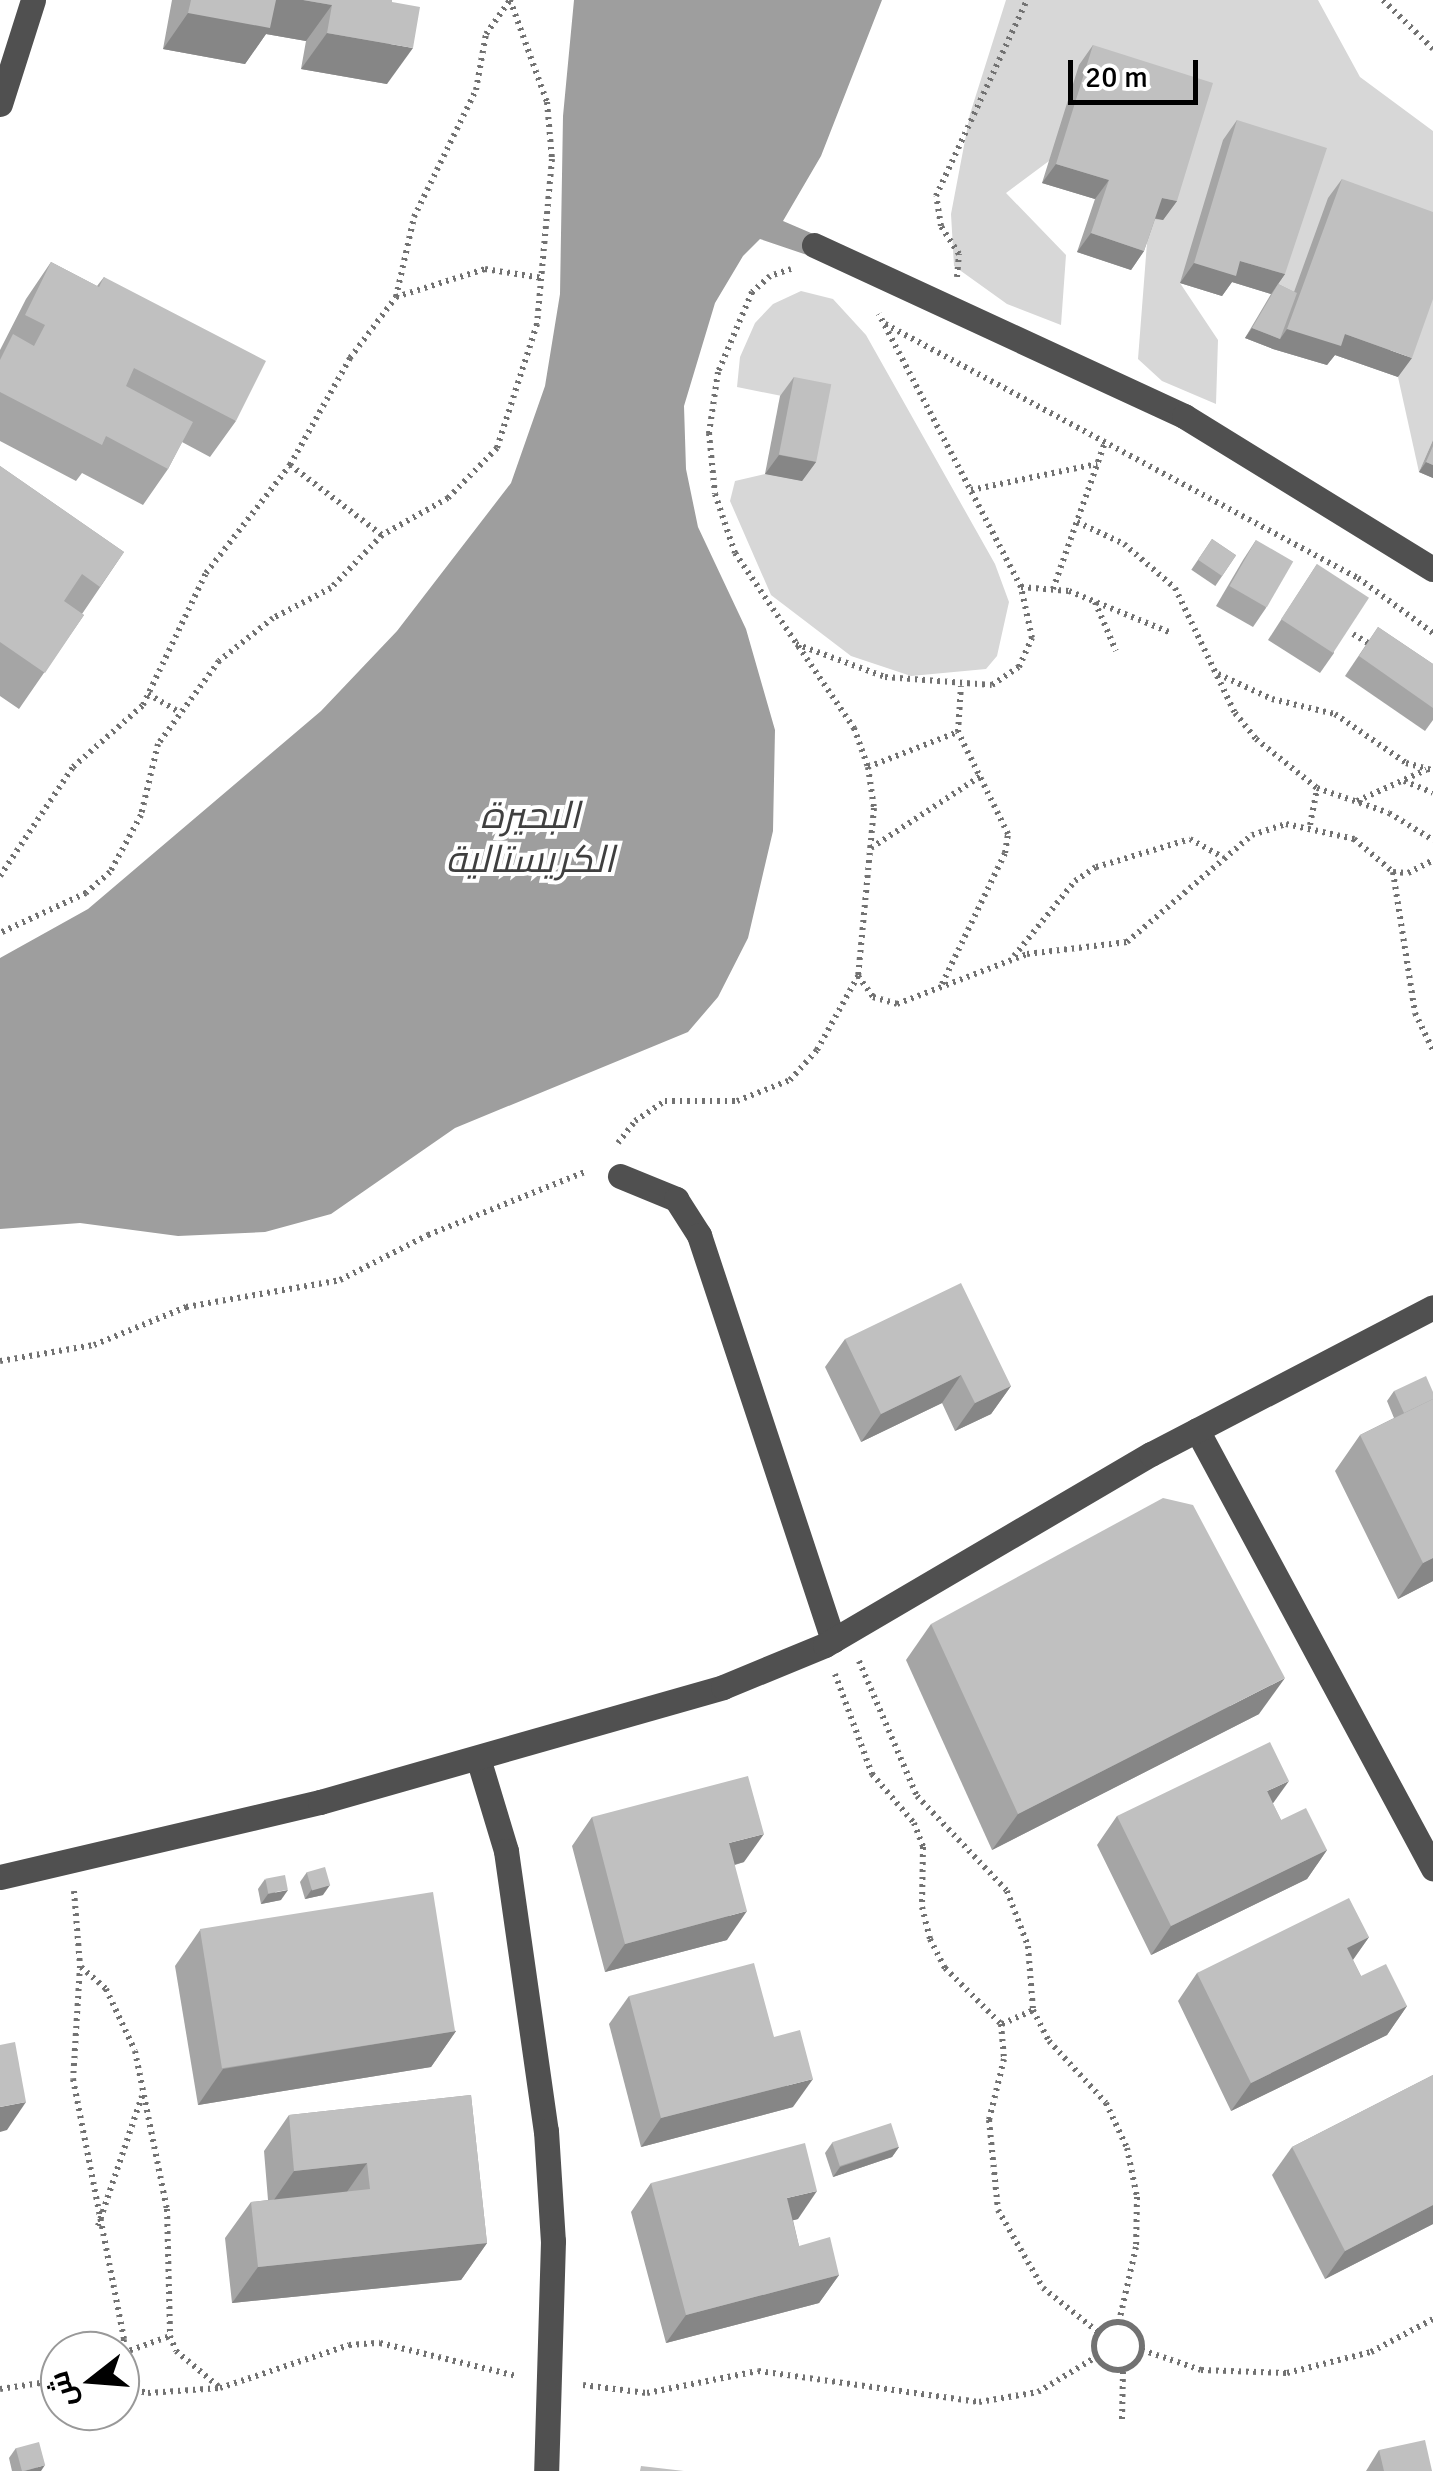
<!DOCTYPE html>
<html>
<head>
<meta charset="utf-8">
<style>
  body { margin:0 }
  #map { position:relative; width:1433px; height:2471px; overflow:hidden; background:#fff; font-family:Signika,Cairo,sans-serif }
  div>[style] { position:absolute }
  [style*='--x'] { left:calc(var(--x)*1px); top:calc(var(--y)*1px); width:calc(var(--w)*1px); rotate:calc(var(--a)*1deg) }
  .green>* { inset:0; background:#d7d7d7 }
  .water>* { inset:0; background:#9e9e9e }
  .path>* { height:6px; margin-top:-3px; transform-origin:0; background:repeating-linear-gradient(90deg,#727272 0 2.5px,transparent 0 7.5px) }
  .path>.ring { margin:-3px; padding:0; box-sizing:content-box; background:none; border:6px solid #727272; border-radius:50% }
  .minor>* { height:25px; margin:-12.5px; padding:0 12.5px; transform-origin:12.5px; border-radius:12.5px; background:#505050 }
  .wall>* { inset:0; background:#a5a5a5; transform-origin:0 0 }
  .shaded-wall>* { inset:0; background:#868686 }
  .building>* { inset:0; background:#c0c0c0; transform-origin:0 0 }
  span { translate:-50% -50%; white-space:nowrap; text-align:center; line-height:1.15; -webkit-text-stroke:8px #fff; paint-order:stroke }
  .water-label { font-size:38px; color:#3f3f3f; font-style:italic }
  .north { position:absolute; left:40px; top:2331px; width:100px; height:100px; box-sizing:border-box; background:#fff; border:2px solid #999; border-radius:50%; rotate:253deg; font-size:28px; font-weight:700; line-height:40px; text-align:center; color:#000 }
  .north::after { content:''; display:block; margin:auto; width:35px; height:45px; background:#000; clip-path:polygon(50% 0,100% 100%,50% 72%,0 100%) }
  .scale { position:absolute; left:1068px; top:60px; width:130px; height:45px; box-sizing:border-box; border:5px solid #000; border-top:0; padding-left:12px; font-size:30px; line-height:35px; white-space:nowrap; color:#000; -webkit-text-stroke:8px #fff; paint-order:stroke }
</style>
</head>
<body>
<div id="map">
  <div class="green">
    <i style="clip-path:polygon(1006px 0,1318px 0,1360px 77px,1433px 131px,1433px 237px,1290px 303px,1271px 294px,1313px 168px,1180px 283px,1218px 340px,1216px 404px,1162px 381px,1138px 359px,1149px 217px,1163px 220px,1049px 161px,1006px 193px,1066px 255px,1061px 325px,1007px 304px,954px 266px,951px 214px,970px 114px)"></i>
    <i style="clip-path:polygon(1433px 281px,1433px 440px,1419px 472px,1398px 377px)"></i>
    <i style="clip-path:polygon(801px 291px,833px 299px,866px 335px,995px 564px,1009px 602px,997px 656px,986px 669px,911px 676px,851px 656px,771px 595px,730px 501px,735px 481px,765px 474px,802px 481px,817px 403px,737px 387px,740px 357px,755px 323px,773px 304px)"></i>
  </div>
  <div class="water">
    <i style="clip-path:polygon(574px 0,882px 0,821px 156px,783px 221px,818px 236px,810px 256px,760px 239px,743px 256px,715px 303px,684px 406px,686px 469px,698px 527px,746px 629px,775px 730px,773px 831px,748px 938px,718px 997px,688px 1032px,455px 1128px,331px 1214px,265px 1232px,178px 1236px,80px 1223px,0 1229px,0 958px,88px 909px,321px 711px,397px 631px,511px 483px,545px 386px,560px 294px,563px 116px)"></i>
  </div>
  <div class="path">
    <i style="--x:1383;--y:0;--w:70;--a:44.4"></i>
    <i style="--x:791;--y:269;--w:22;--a:162"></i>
    <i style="--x:770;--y:276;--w:24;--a:138"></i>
    <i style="--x:752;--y:292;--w:87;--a:113"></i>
    <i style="--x:718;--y:372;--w:62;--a:98.4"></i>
    <i style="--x:709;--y:433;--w:61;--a:84.4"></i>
    <i style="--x:715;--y:494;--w:62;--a:71.3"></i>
    <i style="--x:735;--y:553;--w:212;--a:55.8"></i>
    <i style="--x:854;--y:728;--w:41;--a:70.3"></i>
    <i style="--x:868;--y:767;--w:41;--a:81.7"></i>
    <i style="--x:874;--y:808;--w:169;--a:95.4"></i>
    <i style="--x:858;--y:976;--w:26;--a:54"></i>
    <i style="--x:873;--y:997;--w:25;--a:16"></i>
    <i style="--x:897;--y:1004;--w:139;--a:-21"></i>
    <i style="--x:1027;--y:954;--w:101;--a:-6.8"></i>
    <i style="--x:1127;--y:942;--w:165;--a:-40.6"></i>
    <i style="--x:1252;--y:835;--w:36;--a:-18"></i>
    <i style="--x:1286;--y:824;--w:70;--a:12.4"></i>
    <i style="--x:1354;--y:839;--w:51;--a:40.2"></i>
    <i style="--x:1393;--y:872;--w:15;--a:4"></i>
    <i style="--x:1408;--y:873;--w:28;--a:-27"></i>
    <i style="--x:957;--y:277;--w:23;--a:-85"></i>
    <i style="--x:959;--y:254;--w:33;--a:-123"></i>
    <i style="--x:941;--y:226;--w:30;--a:-99"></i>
    <i style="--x:936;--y:196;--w:216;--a:-65.1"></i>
    <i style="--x:396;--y:297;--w:93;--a:-17.5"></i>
    <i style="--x:485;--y:269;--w:58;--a:9"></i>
    <i style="--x:885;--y:324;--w:537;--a:28.24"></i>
    <i style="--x:1358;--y:578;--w:93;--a:36.3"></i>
    <i style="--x:290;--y:465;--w:116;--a:37.3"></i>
    <i style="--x:971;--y:490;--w:129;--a:-11.7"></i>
    <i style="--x:1077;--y:522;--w:52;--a:25.1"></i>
    <i style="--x:1124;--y:544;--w:67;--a:40.8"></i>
    <i style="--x:1175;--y:588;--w:139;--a:64.4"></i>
    <i style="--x:1235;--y:713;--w:33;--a:51"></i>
    <i style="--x:1256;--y:739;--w:78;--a:38.8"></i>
    <i style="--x:1317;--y:788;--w:76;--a:19.1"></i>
    <i style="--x:1389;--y:813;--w:52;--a:31.5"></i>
    <i style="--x:1021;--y:587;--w:48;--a:4.8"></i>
    <i style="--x:1069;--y:591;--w:108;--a:22.3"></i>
    <i style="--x:1053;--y:589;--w:156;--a:-70.5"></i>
    <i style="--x:1095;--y:602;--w:53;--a:66.8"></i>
    <i style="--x:1353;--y:634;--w:23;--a:31"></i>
    <i style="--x:796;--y:644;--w:95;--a:20.3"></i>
    <i style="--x:885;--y:677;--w:107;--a:4.3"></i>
    <i style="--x:992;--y:685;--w:32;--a:-34"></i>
    <i style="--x:1019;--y:667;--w:32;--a:-66"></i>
    <i style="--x:1032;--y:638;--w:52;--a:-102.2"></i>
    <i style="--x:1021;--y:587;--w:308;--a:-117.5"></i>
    <i style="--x:1218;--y:674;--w:60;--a:24.8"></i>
    <i style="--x:1272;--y:699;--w:65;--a:13.4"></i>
    <i style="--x:1335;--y:714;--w:86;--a:34.6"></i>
    <i style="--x:1406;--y:763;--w:28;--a:15"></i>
    <i style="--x:148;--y:694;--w:34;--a:30"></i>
    <i style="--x:868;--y:767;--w:97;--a:-21.3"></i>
    <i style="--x:958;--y:732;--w:46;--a:-86.3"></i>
    <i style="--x:1404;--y:781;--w:31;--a:22"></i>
    <i style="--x:1357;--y:801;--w:76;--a:-24.2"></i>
    <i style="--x:1310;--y:825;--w:38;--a:-79"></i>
    <i style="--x:871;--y:848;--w:133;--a:-33.3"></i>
    <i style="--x:1393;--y:872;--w:143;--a:81.1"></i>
    <i style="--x:1415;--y:1013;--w:41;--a:64.1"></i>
    <i style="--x:0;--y:876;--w:131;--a:-56.2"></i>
    <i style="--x:73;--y:767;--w:94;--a:-41.5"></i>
    <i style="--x:143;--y:705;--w:146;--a:-64.5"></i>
    <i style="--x:206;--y:573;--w:137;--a:-52.1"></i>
    <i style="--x:290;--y:465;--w:123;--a:-60.7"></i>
    <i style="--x:350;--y:358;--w:76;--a:-53"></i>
    <i style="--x:396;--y:297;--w:82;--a:-77.3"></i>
    <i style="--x:414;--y:217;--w:141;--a:-64"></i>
    <i style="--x:476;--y:90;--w:57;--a:-79.9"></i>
    <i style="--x:486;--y:34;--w:42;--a:-54.8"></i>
    <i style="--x:510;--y:0;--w:109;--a:70.1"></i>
    <i style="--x:547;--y:102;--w:57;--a:85"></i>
    <i style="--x:552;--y:159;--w:166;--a:95.2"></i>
    <i style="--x:537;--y:324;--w:130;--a:107.9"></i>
    <i style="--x:497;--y:448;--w:70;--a:134.4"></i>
    <i style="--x:448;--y:498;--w:76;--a:150.7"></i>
    <i style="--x:382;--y:535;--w:74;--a:133.9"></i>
    <i style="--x:331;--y:588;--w:65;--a:152.7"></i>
    <i style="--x:273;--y:618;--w:69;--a:141.5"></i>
    <i style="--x:219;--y:661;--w:103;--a:126.3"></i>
    <i style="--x:158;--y:744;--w:73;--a:103.5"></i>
    <i style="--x:141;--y:815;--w:65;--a:118.5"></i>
    <i style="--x:110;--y:872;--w:32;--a:139"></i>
    <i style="--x:86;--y:893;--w:95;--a:155.1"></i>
    <i style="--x:1014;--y:956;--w:97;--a:-50.9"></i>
    <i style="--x:1075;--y:881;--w:25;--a:-34"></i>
    <i style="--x:1096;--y:867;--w:98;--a:-16.6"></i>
    <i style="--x:1190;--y:839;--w:38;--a:29"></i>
    <i style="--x:942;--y:984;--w:145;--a:-64.3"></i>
    <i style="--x:1005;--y:853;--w:19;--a:-81"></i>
    <i style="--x:1008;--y:834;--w:114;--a:-116.1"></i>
    <i style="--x:618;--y:1143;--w:28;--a:-52"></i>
    <i style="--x:635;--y:1121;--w:36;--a:-34"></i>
    <i style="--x:665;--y:1101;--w:72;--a:0"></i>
    <i style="--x:737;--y:1101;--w:57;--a:-21.6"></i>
    <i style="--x:790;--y:1080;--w:40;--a:-48"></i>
    <i style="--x:817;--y:1050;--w:85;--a:-61"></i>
    <i style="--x:0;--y:1361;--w:95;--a:-9.7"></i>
    <i style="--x:94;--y:1345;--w:100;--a:-22.4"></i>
    <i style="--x:186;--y:1307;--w:156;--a:-9.9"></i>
    <i style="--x:340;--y:1280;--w:99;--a:-27.1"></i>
    <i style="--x:428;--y:1235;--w:171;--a:-21.9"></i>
    <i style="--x:859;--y:1661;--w:147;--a:66.8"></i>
    <i style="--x:917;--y:1796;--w:131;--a:46.5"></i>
    <i style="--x:1007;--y:1891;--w:59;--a:69.1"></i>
    <i style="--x:1028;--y:1946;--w:64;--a:85.5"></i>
    <i style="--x:1033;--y:2010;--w:35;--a:63"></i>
    <i style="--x:1049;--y:2041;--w:84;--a:47.4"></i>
    <i style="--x:1106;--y:2103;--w:50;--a:65"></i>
    <i style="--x:1127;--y:2148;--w:50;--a:78.5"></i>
    <i style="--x:1137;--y:2197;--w:50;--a:91.1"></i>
    <i style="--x:1136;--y:2247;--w:77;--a:102.8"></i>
    <i style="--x:835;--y:1674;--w:107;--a:69.7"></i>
    <i style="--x:872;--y:1774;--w:65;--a:49.4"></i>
    <i style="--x:914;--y:1823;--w:26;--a:69"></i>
    <i style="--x:923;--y:1847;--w:60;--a:91"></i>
    <i style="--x:922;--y:1907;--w:33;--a:76"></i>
    <i style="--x:930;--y:1939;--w:33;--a:63"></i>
    <i style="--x:945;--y:1968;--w:79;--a:45"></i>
    <i style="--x:1001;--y:2024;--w:35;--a:85"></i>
    <i style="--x:1004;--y:2059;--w:63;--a:103.8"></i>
    <i style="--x:989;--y:2120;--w:90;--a:84.3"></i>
    <i style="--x:998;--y:2210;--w:90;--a:60"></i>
    <i style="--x:1043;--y:2288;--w:70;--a:38.7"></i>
    <i style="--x:74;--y:1891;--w:75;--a:85.4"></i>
    <i style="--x:80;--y:1966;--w:113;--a:93.5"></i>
    <i style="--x:73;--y:2079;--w:265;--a:78.9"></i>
    <i style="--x:124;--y:2339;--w:28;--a:98"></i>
    <i style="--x:81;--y:1967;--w:33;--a:41"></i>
    <i style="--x:106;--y:1989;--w:68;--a:64.9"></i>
    <i style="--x:135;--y:2051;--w:161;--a:78.6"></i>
    <i style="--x:167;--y:2209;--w:127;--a:88.6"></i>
    <i style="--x:170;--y:2336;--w:16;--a:68"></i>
    <i style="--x:176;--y:2351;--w:56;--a:39.9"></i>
    <i style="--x:1002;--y:2024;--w:34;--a:-24"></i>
    <i style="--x:98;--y:2226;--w:137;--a:-71.3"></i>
    <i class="ring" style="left:1094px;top:2322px;width:42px;height:42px"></i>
    <i style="--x:1142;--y:2350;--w:62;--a:18.7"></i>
    <i style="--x:1201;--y:2370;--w:86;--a:2"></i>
    <i style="--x:1287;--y:2373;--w:87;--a:-14"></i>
    <i style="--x:1371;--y:2352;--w:70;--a:-28"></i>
    <i style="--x:123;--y:2353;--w:50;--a:-19.9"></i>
    <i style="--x:583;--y:2385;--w:64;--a:7.1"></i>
    <i style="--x:647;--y:2393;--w:113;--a:-11.2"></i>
    <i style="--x:758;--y:2371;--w:223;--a:8"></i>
    <i style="--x:979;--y:2402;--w:60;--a:-9.6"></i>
    <i style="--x:1038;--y:2392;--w:68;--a:-31.1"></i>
    <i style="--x:120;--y:2387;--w:29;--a:12"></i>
    <i style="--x:148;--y:2393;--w:72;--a:-4"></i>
    <i style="--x:220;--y:2388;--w:136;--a:-18.4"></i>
    <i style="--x:349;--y:2345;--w:31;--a:-4"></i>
    <i style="--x:380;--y:2343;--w:140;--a:13.6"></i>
    <i style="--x:0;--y:2389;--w:61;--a:-8.5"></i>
    <i style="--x:1122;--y:2419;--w:49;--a:-88.8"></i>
  </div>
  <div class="minor">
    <i style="--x:0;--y:104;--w:109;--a:-72.4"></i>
    <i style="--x:814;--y:245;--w:408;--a:24.8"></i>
    <i style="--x:1184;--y:416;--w:292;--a:31.6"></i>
    <i style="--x:620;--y:1176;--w:61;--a:22.3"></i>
    <i style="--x:676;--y:1199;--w:43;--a:57.4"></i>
    <i style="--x:699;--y:1235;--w:427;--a:71.7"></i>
    <i style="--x:1197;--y:1430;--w:498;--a:61.7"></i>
    <i style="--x:478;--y:1758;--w:97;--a:73.2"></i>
    <i style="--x:506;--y:1851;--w:283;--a:81.9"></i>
    <i style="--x:546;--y:2131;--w:110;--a:86.4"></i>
    <i style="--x:553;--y:2241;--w:230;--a:91.7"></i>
    <i style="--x:0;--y:1877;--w:329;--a:-13.2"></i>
    <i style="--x:320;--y:1802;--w:419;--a:-15.9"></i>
    <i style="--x:723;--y:1687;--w:110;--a:-22.4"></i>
    <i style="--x:825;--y:1645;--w:378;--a:-30.4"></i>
    <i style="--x:1151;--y:1454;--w:318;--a:-27.5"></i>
  </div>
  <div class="wall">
    <i style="clip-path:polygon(172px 0,392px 0,387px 84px,301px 69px,306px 41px,266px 34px,245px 64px,163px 49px)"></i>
    <i style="clip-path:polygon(1093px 45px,1177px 201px,1163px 220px,1155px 219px,1144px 251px,1131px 270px,1077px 252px,1095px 199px,1042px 183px,1079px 65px)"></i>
    <i style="clip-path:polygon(1237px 120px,1285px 274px,1278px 284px,1294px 292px,1328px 198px,1342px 179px,1398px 377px,1335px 355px,1327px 365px,1273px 349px,1245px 338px,1271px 294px,1232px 282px,1222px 296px,1180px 283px,1223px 140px)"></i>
    <i style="clip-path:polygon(51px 262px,97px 286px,104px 277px,236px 421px,210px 457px,182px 442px,168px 469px,143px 505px,82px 473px,76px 481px,0 441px,0 350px,26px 299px)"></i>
    <i style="clip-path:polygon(794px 377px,816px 462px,802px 481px,765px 474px,780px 396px)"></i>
    <i style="clip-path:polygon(1433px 440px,1433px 478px,1419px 472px)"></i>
    <i style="clip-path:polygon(0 466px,124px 552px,82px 614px,84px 615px,19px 709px,0 696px)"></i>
    <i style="left:1212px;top:539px;width:29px;height:37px;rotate:34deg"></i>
    <i style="clip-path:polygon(1256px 540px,1266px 608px,1253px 627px,1216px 606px,1243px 560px)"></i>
    <i style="clip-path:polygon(1317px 564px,1334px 653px,1320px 673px,1268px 640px)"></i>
    <i style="clip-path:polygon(1378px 627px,1433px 664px,1433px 720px,1425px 731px,1345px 676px)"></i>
    <i style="clip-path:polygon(845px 1339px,1011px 1386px,991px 1414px,955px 1431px,942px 1403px,861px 1442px,825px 1367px)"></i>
    <i style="clip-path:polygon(1394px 1391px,1433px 1392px,1433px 1581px,1398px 1599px,1335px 1471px,1360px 1435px,1394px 1418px,1387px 1401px)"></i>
    <i style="clip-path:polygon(931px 1624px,1259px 1714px,992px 1850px,906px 1660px)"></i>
    <i style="clip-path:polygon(1273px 1804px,1281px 1820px,1327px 1850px,1307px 1879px,1151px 1955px,1097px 1845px,1117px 1816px)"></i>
    <i style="clip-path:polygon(592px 1817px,744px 1862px,735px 1865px,727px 1940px,605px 1972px,572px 1846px)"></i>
    <i style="clip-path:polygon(307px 1872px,323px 1895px,305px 1899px,300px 1882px)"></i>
    <i style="clip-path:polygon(265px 1879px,281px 1900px,261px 1904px,258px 1889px)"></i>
    <i style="clip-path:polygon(200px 1930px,456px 2031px,431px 2067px,198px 2105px,175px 1966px)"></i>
    <i style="clip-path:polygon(1369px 1937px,1353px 1960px,1361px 1976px,1407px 2006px,1387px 2035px,1231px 2111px,1178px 2001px,1197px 1973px)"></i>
    <i style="clip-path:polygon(629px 1996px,774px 2037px,793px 2107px,641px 2147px,609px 2024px)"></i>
    <i style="clip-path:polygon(1433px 2075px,1433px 2224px,1325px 2279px,1272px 2175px,1292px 2147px)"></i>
    <i style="clip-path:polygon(471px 2095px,487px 2243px,461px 2280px,232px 2303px,225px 2238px,251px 2202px,268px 2200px,264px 2151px,289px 2115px)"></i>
    <i style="clip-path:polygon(832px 2143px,899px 2147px,892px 2157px,833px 2177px,825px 2153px)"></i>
    <i style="clip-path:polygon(651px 2183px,798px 2219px,793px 2220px,799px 2246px,839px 2275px,819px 2303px,666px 2343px,631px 2212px)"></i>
    <i style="clip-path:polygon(16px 2448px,41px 2471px,12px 2471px,9px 2458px)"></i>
    <i style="clip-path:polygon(1379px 2450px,1432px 2471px,1366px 2471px)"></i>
  </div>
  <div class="shaded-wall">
    <i style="clip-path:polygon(273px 0,303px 0,332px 5px,306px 41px,266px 34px,245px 64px,163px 49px,188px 13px)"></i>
    <i style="clip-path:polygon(327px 33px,413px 48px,387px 84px,301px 69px)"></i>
    <i style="clip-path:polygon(1056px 164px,1109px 180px,1095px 199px,1042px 183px)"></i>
    <i style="clip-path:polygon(1162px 198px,1177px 201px,1163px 220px,1149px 217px)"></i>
    <i style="clip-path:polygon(1091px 233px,1144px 251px,1131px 270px,1077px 252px)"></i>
    <i style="clip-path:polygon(1240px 261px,1285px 274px,1271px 294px,1232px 282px,1222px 296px,1180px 283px,1194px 263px)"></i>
    <i style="clip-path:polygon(1252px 328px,1280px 339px,1287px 329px,1345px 334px,1412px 358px,1398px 377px,1335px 355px,1327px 365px,1273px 349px,1245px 338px)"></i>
    <i style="clip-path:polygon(779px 455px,816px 462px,802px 481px,765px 474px)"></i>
    <i style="clip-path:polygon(1426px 462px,1433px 465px,1433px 478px,1419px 472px)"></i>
    <i style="clip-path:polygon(961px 1375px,942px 1403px,861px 1442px,881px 1414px)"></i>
    <i style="clip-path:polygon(1011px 1386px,991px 1414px,955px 1431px,975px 1403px)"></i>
    <i style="clip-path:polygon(1433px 1558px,1433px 1581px,1398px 1599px,1423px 1563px)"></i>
    <i style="clip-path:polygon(1285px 1678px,1259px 1714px,992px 1850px,1018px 1814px)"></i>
    <i style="clip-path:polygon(1289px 1781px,1269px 1809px,1267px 1791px)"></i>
    <i style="clip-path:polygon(764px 1834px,744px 1862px,710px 1871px,729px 1843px)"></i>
    <i style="clip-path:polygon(1327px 1850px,1307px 1879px,1151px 1955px,1171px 1926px)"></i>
    <i style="clip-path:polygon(330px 1885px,323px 1895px,305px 1899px,312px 1889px)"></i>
    <i style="clip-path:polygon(288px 1890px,281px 1900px,261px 1904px,268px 1894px)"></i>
    <i style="clip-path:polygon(747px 1911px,727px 1940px,605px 1972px,625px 1944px)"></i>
    <i style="clip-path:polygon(1369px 1937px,1349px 1965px,1347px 1948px)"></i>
    <i style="clip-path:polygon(1407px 2006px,1387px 2035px,1231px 2111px,1251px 2083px)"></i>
    <i style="clip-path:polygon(456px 2031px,431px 2067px,198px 2105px,223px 2069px)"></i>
    <i style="clip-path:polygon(813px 2079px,793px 2107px,641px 2147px,661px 2118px)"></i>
    <i style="clip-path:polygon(26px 2102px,7px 2130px,0 2132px,0 2107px)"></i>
    <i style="clip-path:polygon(899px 2147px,892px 2157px,833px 2177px,840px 2167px)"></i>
    <i style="clip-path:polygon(367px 2163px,342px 2199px,269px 2207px,294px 2171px)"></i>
    <i style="clip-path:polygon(817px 2191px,798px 2219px,767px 2227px,787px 2198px)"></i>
    <i style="clip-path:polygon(1433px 2205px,1433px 2224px,1325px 2279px,1345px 2251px)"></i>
    <i style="clip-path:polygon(487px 2243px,461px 2280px,232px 2303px,258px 2267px)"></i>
    <i style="clip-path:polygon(839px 2275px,819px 2303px,666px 2343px,686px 2315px)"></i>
    <i style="clip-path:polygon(45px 2465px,41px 2471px,25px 2471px)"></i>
  </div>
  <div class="building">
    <i style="clip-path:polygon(191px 0,276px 0,270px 28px,188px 13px)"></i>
    <i style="clip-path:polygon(303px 0,392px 0,392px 2px,420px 7px,413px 48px,327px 33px,332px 5px)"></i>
    <i style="clip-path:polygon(1093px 45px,1213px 83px,1177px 201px,1162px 198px,1144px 251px,1091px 233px,1109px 180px,1056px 164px)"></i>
    <i style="clip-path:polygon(1237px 120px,1327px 148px,1285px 274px,1240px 261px,1236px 276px,1194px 263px)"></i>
    <i style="clip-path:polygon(1342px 179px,1433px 212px,1433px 299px,1412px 358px,1345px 334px,1341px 346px,1287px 329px)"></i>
    <i style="clip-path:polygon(51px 262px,99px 287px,104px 277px,266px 361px,236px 421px,134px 368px,126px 386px,193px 422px,168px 469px,106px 436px,102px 445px,0 392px,0 360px,13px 334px,34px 346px,45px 325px,25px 315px)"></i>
    <i style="clip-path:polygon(1278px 284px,1297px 293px,1280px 339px,1252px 328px)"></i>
    <i style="left:794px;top:377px;width:38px;height:79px;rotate:11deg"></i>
    <i style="clip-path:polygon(1433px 446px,1433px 465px,1426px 462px)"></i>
    <i style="clip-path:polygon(0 466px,124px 552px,100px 587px,82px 574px,64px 601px,84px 615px,45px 673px,0 642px)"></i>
    <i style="left:1212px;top:539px;width:29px;height:25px;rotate:34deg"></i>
    <i style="left:1256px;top:540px;width:43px;height:53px;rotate:30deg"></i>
    <i style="left:1317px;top:564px;width:62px;height:66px;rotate:33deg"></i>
    <i style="clip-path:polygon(1378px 627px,1433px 664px,1433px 708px,1359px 656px)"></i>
    <i style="clip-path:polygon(961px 1283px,1011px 1386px,975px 1403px,961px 1375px,881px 1414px,845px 1339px)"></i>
    <i style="clip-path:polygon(1426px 1376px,1433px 1392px,1433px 1399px,1404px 1413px,1394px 1391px)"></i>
    <i style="clip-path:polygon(1433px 1399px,1433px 1558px,1423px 1563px,1360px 1435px)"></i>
    <i style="clip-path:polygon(1163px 1498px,1193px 1505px,1285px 1678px,1018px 1814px,931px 1624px)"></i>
    <i style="clip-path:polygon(1270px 1742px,1289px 1781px,1267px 1791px,1281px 1820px,1306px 1808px,1327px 1850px,1171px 1926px,1117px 1816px)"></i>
    <i style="clip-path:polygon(748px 1776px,764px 1834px,729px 1843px,747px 1911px,625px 1944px,592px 1817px)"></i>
    <i style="left:325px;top:1867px;width:19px;height:19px;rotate:74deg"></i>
    <i style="left:285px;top:1875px;width:15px;height:20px;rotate:79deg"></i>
    <i style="left:433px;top:1892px;width:141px;height:236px;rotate:81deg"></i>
    <i style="clip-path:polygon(1349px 1898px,1369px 1937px,1347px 1948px,1361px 1976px,1386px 1964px,1407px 2006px,1251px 2083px,1197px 1973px)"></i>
    <i style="clip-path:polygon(754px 1963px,774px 2037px,800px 2030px,813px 2079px,661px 2118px,629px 1996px)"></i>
    <i style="clip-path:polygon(15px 2042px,26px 2102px,0 2107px,0 2045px)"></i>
    <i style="clip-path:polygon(1433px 2075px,1433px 2205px,1345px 2251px,1292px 2147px)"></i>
    <i style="clip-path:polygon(471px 2095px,487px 2243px,258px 2267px,251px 2202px,370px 2189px,367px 2163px,294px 2171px,289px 2115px)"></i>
    <i style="left:891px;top:2123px;width:25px;height:62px;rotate:72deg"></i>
    <i style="clip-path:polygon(805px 2143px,817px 2191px,787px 2198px,799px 2246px,830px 2237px,839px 2275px,686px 2315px,651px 2183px)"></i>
    <i style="clip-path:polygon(1425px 2440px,1432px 2471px,1384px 2471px,1379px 2450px)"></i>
    <i style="left:39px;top:2442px;width:24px;height:24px;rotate:75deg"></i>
    <i style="clip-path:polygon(641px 2466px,684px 2471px,640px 2471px)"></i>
  </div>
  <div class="water-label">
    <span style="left:530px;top:838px">البحيرة<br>الكريستالية</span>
  </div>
  <div class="north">ش</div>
  <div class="scale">20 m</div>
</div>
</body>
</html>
